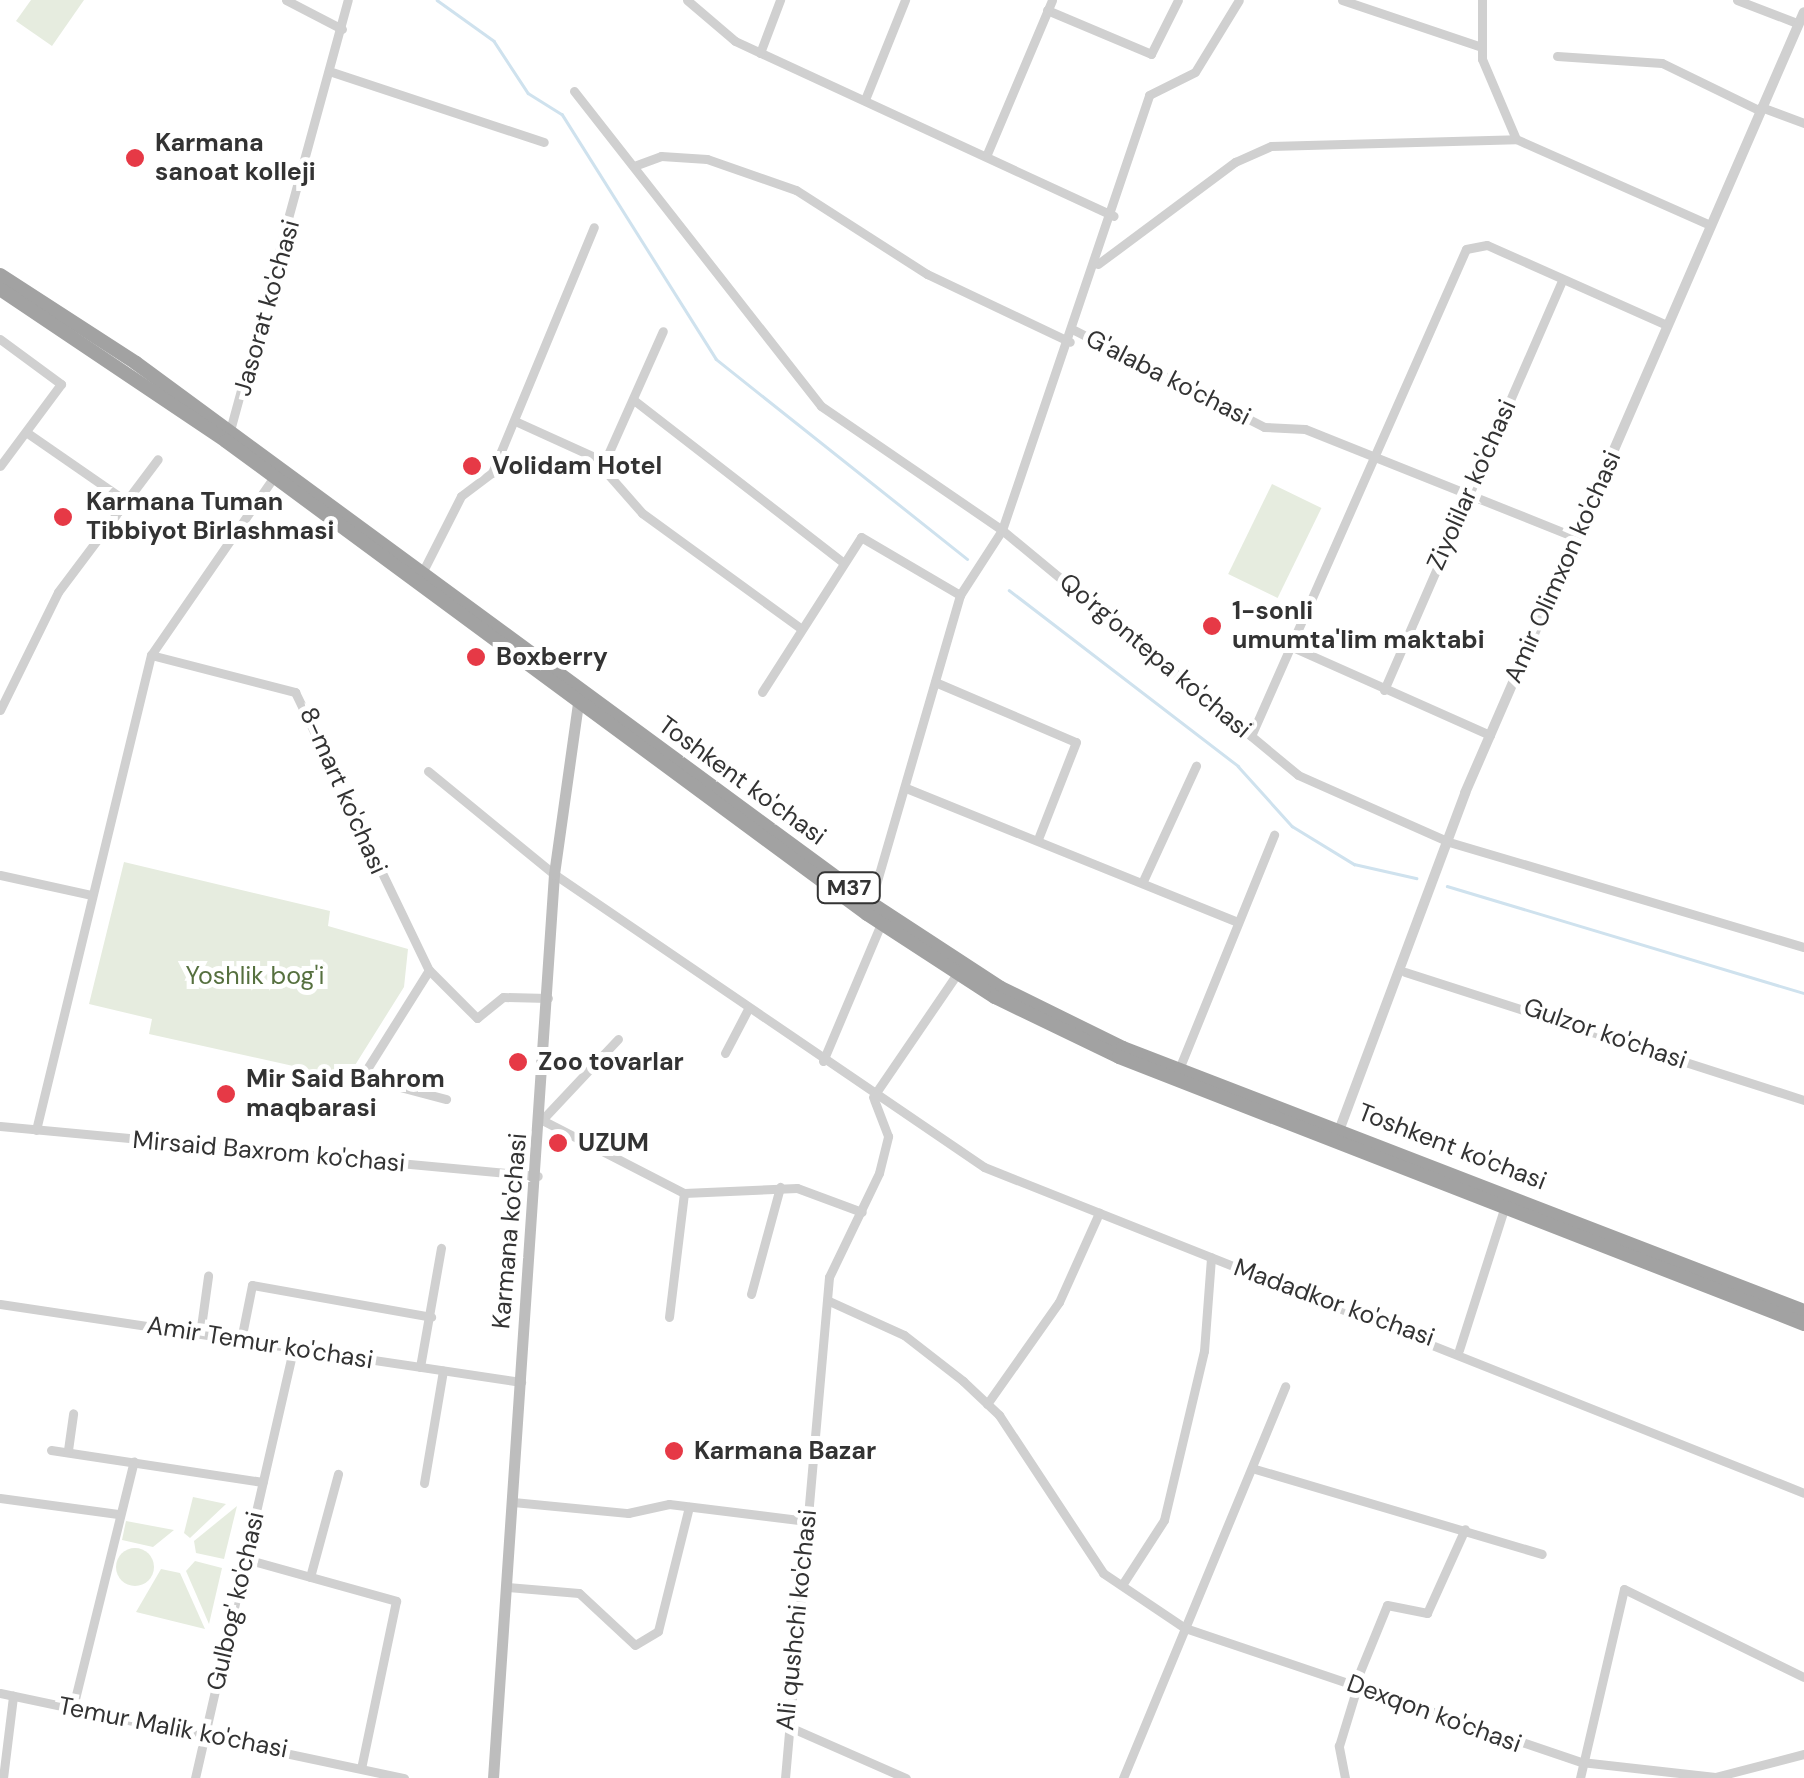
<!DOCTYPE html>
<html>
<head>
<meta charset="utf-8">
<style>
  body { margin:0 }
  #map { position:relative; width:1804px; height:1778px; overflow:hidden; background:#fff; font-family:"DM Sans",sans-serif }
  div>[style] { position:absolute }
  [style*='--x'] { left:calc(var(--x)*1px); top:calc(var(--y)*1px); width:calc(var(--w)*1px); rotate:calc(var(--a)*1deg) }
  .green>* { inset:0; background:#e6ecdf; transform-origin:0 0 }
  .round { border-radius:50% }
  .stream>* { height:2.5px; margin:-1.25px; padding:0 1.25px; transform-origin:1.25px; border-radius:1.25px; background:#cfe2ee }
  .minor>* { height:9px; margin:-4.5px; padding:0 4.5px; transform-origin:4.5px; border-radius:4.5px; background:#d0d0d0 }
  .tertiary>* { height:10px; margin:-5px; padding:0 5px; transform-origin:5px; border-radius:5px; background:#d0d0d0 }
  .secondary>* { height:11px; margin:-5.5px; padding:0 5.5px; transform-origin:5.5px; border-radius:5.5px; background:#bdbdbd }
  .trunk>* { height:14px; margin:-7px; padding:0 7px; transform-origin:7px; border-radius:7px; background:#a2a2a2 }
  .dots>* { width:28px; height:28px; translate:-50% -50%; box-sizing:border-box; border:5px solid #fff; border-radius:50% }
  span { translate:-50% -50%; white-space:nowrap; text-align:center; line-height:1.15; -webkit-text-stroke:10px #fff; paint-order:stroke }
  .shield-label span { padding:2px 8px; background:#fff; border:2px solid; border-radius:8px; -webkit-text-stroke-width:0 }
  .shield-label { font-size:22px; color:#333; font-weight:700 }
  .poi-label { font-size:25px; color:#333; font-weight:700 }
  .left { translate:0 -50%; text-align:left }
  .street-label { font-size:25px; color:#333 }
  .park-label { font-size:25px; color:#56703f }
</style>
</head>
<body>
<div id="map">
  <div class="green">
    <i style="clip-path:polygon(31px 0,84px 0,52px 46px,16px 21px)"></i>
    <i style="left:1272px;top:484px;width:55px;height:100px;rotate:26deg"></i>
    <i style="clip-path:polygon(124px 862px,330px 911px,328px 926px,408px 949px,404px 987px,347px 1078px,149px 1034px,152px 1019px,89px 1004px)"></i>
    <i style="clip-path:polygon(193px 1497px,226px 1504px,190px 1538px,184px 1533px)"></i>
    <i style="clip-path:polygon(237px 1506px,224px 1559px,196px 1553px,194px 1541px)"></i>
    <i style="clip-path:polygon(126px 1521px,174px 1530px,153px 1547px,122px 1540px)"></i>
    <i class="round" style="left:116px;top:1548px;width:38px;height:38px"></i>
    <i style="clip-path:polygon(195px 1561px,222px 1568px,209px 1624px,186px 1571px)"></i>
    <i style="clip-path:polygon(161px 1569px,180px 1573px,205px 1629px,136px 1612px)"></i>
  </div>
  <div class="stream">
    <i style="--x:437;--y:0;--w:70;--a:35.7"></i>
    <i style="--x:494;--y:41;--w:62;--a:56.8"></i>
    <i style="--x:528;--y:93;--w:40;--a:32"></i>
    <i style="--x:562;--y:114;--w:289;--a:57.8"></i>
    <i style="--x:716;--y:359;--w:321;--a:38.5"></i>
    <i style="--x:1009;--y:590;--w:289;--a:37.5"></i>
    <i style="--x:1238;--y:766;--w:81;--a:48"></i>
    <i style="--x:1292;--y:826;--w:73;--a:31.5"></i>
    <i style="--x:1354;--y:864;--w:64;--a:12.7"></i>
    <i style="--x:1447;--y:886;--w:373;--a:16.7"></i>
  </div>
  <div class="minor">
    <i style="--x:286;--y:0;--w:63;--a:27.4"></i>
    <i style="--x:687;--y:0;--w:63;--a:40.5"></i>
    <i style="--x:735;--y:41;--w:417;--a:24.8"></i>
    <i style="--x:1342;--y:0;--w:145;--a:18.6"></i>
    <i style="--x:1482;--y:0;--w:59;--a:90"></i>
    <i style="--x:1482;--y:59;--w:87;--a:67"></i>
    <i style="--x:1737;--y:0;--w:64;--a:21"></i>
    <i style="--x:1047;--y:10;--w:113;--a:22.9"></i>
    <i style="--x:1151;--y:54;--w:60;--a:-63.4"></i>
    <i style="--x:760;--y:53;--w:57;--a:-69.3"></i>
    <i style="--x:1557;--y:56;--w:105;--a:3.8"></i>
    <i style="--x:1662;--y:63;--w:108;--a:25.9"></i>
    <i style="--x:332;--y:72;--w:223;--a:18.3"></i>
    <i style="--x:574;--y:91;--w:400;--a:51.9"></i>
    <i style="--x:821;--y:406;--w:219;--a:34.4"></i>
    <i style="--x:1002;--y:530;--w:384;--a:39.6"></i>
    <i style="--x:1298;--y:775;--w:165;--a:23.9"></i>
    <i style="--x:1449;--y:842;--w:370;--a:16.5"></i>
    <i style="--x:866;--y:97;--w:105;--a:-68.1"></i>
    <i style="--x:1761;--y:107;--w:46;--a:20.4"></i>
    <i style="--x:987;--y:154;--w:167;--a:-67.1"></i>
    <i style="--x:634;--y:166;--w:29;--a:-20"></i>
    <i style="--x:661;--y:156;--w:46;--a:3.7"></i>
    <i style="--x:707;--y:159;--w:94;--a:19.2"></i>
    <i style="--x:796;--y:190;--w:156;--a:32.7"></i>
    <i style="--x:927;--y:274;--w:158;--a:25.4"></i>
    <i style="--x:1098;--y:264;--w:171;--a:-36.7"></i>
    <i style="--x:1235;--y:162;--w:39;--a:-24"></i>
    <i style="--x:1271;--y:146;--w:245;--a:-1.6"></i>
    <i style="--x:1516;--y:139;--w:212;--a:23.9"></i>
    <i style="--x:1074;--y:330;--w:213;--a:27"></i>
    <i style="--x:1264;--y:427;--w:41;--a:2.8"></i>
    <i style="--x:1305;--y:429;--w:293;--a:21.8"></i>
    <i style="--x:0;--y:339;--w:76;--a:36.4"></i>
    <i style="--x:61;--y:384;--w:102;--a:126.6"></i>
    <i style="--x:635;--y:401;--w:261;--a:37.8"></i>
    <i style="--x:515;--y:421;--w:85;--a:24.4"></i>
    <i style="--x:592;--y:456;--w:76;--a:48.7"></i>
    <i style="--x:642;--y:513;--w:195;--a:36"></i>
    <i style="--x:26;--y:432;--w:123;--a:34.7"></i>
    <i style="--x:229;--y:434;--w:450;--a:-74.7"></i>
    <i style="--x:601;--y:470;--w:152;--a:-66"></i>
    <i style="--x:422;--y:573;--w:86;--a:-63.1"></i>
    <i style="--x:461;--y:496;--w:39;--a:-37"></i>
    <i style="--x:492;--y:473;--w:266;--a:-67.5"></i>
    <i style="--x:1290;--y:646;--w:219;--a:24"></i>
    <i style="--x:151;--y:655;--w:149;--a:14.4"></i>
    <i style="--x:295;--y:692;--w:309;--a:64.3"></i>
    <i style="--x:429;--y:970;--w:68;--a:45"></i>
    <i style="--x:477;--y:1018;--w:33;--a:-39"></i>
    <i style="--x:503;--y:997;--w:45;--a:1.3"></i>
    <i style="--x:935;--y:682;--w:153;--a:23.1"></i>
    <i style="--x:1076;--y:742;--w:104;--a:111.4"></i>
    <i style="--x:1384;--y:690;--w:446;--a:-66.5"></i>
    <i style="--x:762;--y:692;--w:184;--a:-57.4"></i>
    <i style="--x:861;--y:537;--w:115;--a:30.4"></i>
    <i style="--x:0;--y:710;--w:131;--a:-63.8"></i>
    <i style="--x:58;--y:592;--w:166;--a:-53.1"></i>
    <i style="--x:1251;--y:736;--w:532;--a:-66.18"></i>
    <i style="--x:1466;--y:249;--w:21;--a:-11"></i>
    <i style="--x:1487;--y:245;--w:197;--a:24"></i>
    <i style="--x:428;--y:771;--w:163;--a:39.3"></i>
    <i style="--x:554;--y:874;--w:520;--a:34.27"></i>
    <i style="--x:984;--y:1167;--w:882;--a:21.68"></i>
    <i style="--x:906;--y:788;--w:357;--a:22"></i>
    <i style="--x:0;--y:875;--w:93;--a:12.4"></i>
    <i style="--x:1143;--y:881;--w:127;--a:-65.3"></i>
    <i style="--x:870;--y:905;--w:323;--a:-73.8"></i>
    <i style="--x:960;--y:595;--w:77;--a:-57.1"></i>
    <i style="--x:1002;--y:530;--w:459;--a:-71.3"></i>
    <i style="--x:1149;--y:95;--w:51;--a:-26.6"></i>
    <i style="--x:1195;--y:72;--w:84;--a:-58.6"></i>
    <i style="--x:429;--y:970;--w:126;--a:122.1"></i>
    <i style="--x:362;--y:1077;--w:87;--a:14.7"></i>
    <i style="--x:1405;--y:972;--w:419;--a:17.8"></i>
    <i style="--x:618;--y:1039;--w:111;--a:133.2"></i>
    <i style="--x:542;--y:1120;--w:160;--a:27.2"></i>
    <i style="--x:684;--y:1193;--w:113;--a:-2.5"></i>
    <i style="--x:797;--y:1188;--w:69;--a:20.3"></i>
    <i style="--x:725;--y:1053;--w:50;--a:-62.4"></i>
    <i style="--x:823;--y:1061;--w:149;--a:-67.1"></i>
    <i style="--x:1179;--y:1069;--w:253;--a:-67.9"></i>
    <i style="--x:873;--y:1097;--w:153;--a:-55.7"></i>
    <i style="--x:0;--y:1126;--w:540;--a:5.31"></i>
    <i style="--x:36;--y:1130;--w:489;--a:-76.4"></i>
    <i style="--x:151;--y:655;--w:219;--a:-55.4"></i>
    <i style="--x:751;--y:1294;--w:111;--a:-74.8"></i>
    <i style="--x:829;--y:1301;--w:82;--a:24.4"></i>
    <i style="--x:904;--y:1335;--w:75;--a:37.9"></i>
    <i style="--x:963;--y:1381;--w:50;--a:43.4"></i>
    <i style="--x:999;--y:1415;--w:189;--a:56.6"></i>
    <i style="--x:1103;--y:1573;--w:99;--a:33.9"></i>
    <i style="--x:1185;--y:1628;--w:418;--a:18.7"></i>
    <i style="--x:1581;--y:1762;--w:135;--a:6.4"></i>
    <i style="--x:1715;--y:1777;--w:92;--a:-14.5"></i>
    <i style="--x:0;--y:1304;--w:527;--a:8.51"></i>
    <i style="--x:669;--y:1317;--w:125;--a:-83.1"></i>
    <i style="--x:200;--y:1334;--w:59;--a:-82.1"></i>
    <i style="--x:241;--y:1340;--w:56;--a:-78.7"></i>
    <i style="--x:252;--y:1285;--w:182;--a:10.1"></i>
    <i style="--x:1459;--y:1350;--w:151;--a:-72.3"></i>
    <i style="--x:420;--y:1367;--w:121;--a:-80"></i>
    <i style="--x:987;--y:1404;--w:125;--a:-54.8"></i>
    <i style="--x:1059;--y:1302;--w:98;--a:-65.8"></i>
    <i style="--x:51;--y:1450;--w:214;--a:8.6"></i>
    <i style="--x:68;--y:1450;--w:37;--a:-82"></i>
    <i style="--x:1255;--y:1469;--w:299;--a:16.5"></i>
    <i style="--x:424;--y:1483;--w:114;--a:-80.4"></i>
    <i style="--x:0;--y:1498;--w:119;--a:7.7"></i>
    <i style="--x:513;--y:1502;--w:116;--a:5.5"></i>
    <i style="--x:628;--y:1513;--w:42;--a:-12.4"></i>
    <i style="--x:669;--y:1504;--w:139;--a:7"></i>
    <i style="--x:246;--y:1559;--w:156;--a:15.6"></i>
    <i style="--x:396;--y:1601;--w:171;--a:101.8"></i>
    <i style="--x:310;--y:1577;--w:107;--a:-74.8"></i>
    <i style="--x:1122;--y:1585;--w:77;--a:-57.1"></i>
    <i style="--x:1164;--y:1520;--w:174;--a:-76.7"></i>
    <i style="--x:1204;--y:1351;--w:94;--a:-85.7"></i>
    <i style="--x:507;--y:1587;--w:72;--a:4.8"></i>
    <i style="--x:579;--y:1593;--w:76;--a:42.9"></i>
    <i style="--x:635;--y:1645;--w:27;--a:-31"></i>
    <i style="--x:658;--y:1631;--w:128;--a:-76"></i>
    <i style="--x:1354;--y:1686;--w:87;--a:-67.8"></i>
    <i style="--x:1387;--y:1605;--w:41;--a:11.3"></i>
    <i style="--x:1427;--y:1613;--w:92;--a:-65.7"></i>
    <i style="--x:0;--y:1693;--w:413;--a:11.9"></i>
    <i style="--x:73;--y:1707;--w:253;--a:-76.1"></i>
    <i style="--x:785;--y:1725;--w:132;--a:23.7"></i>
    <i style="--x:3;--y:1778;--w:83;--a:-83"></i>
    <i style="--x:195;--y:1778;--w:440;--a:-77.1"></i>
    <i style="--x:785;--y:1778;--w:503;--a:-84.98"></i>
    <i style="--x:829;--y:1277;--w:115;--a:-64.3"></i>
    <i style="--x:879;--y:1173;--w:38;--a:-76"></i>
    <i style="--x:888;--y:1136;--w:39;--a:-111"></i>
    <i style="--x:1123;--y:1778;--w:424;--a:-67.5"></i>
    <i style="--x:1345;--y:1778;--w:33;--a:-101"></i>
    <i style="--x:1339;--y:1746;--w:62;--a:-73"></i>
    <i style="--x:1580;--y:1778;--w:194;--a:-76.9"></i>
    <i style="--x:1624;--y:1589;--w:200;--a:26.1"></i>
  </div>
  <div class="tertiary">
    <i style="--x:1340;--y:1128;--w:358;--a:-69.5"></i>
    <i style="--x:1465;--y:793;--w:851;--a:-66.54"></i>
  </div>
  <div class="secondary">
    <i style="--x:493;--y:1778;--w:906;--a:-86.14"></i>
    <i style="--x:554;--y:874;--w:181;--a:-82"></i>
  </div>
  <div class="trunk">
    <i style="--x:0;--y:275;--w:162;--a:32.9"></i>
    <i style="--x:136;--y:363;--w:912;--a:36.3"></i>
    <i style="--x:871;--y:903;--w:155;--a:33.2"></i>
    <i style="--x:1001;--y:988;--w:136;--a:26.2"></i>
    <i style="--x:1123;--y:1048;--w:730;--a:21.12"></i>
    <i style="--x:0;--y:289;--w:272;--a:33.9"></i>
    <i style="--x:226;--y:441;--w:797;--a:36.42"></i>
    <i style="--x:867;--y:914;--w:153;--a:33"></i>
    <i style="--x:995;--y:997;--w:138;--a:25.8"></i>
    <i style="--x:1119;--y:1057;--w:735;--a:21.29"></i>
  </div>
  <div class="dots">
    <i style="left:135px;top:158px;background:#e63946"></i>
    <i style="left:472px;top:466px;background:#e63946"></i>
    <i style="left:63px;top:517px;background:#e63946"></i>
    <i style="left:1212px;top:626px;background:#e63946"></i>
    <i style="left:476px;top:657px;background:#e63946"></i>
    <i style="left:518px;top:1062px;background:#e63946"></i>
    <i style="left:226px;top:1094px;background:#e63946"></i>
    <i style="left:558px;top:1143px;background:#e63946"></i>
    <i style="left:674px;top:1451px;background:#e63946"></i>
  </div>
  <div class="shield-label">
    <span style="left:849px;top:888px">M37</span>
  </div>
  <div class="poi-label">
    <span class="left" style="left:155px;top:158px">Karmana<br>sanoat kolleji</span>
    <span class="left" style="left:492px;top:466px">Volidam Hotel</span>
    <span class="left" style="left:86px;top:517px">Karmana Tuman<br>Tibbiyot Birlashmasi</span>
    <span class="left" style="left:1232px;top:626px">1-sonli<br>umumta'lim maktabi</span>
    <span class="left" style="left:496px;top:657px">Boxberry</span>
    <span class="left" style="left:538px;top:1062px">Zoo tovarlar</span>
    <span class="left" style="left:246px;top:1094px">Mir Said Bahrom<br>maqbarasi</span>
    <span class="left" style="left:578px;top:1143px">UZUM</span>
    <span class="left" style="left:694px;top:1451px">Karmana Bazar</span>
  </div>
  <div class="street-label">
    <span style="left:267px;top:308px;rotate:-74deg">Jasorat ko'chasi</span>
    <span style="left:1168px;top:378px;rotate:27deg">G'alaba ko'chasi</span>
    <span style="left:1472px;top:485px;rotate:-66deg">Ziyolilar ko'chasi</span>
    <span style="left:1563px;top:567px;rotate:-66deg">Amir Olimxon ko'chasi</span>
    <span style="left:1155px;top:656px;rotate:40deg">Qo'rg'ontepa ko'chasi</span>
    <span style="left:742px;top:781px;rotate:36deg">Toshkent ko'chasi</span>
    <span style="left:343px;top:791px;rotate:66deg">8-mart ko'chasi</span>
    <span style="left:1605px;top:1034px;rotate:19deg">Gulzor ko'chasi</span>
    <span style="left:1452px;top:1147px;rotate:21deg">Toshkent ko'chasi</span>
    <span style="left:269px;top:1152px;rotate:5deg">Mirsaid Baxrom ko'chasi</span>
    <span style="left:510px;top:1231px;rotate:-85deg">Karmana ko'chasi</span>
    <span style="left:1334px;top:1303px;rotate:20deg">Madadkor ko'chasi</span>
    <span style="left:260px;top:1343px;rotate:9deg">Amir Temur ko'chasi</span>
    <span style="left:236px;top:1601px;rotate:-77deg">Gulbog' ko'chasi</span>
    <span style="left:797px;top:1620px;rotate:-84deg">Ali qushchi ko'chasi</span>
    <span style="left:1434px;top:1714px;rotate:20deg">Dexqon ko'chasi</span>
    <span style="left:173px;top:1728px;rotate:11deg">Temur Malik ko'chasi</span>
  </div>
  <div class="park-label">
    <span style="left:255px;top:976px">Yoshlik bog'i</span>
  </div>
</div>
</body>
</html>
